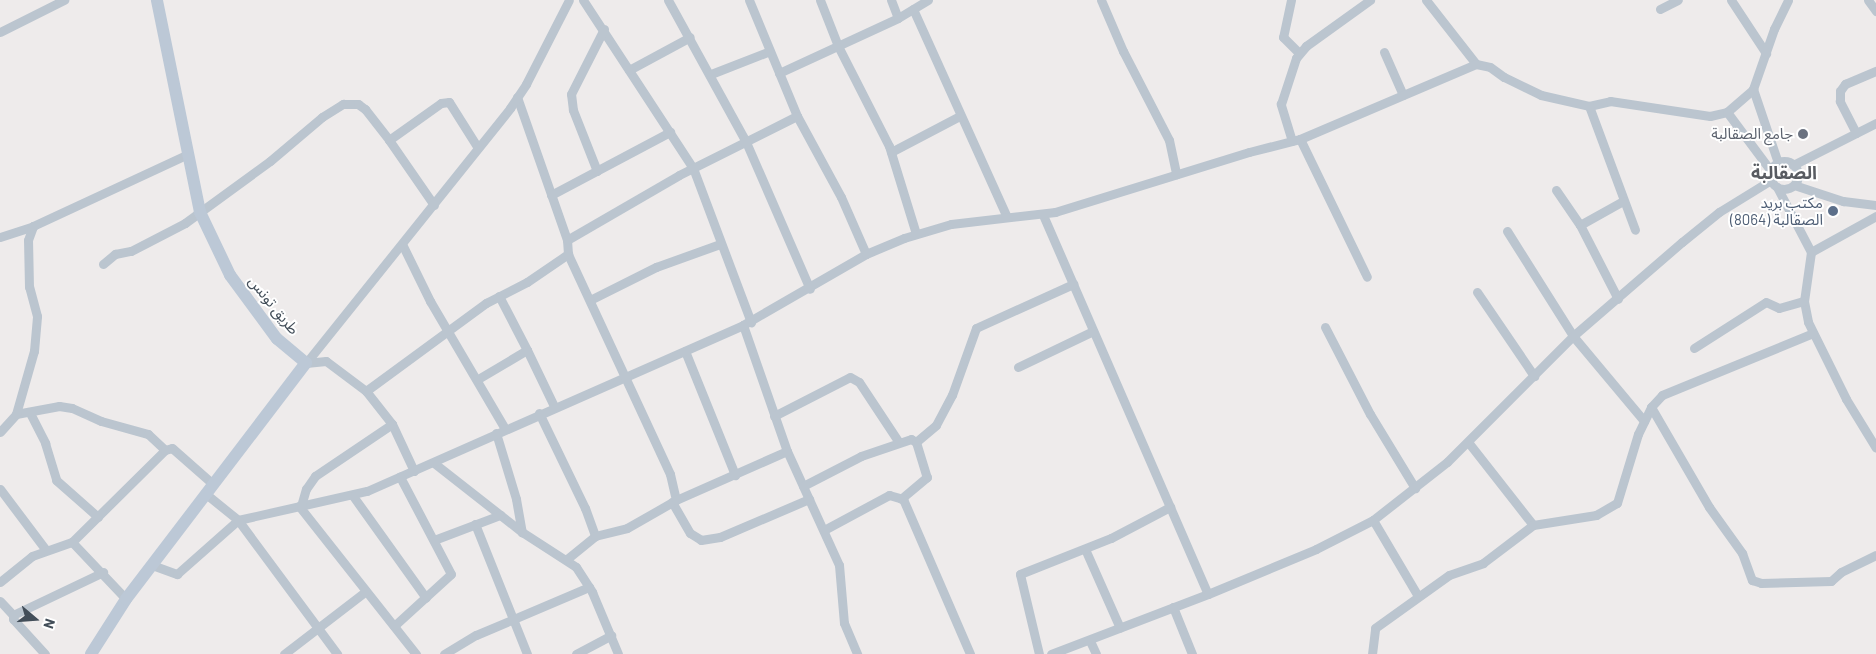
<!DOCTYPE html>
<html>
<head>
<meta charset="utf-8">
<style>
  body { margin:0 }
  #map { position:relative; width:1876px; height:654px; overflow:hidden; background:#eeebeb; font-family:Barlow,"Noto Sans Arabic",sans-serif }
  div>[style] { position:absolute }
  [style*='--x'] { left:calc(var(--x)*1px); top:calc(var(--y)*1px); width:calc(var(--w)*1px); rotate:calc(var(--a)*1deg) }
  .minor>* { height:9px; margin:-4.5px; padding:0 4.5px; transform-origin:4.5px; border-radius:4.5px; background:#bbc5cf }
  .minor>.ring { margin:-4.5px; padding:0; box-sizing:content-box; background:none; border:9px solid #bbc5cf; border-radius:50% }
  .secondary>* { height:12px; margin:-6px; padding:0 6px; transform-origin:6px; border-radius:6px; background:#bcc8d6 }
  .dots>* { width:14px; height:14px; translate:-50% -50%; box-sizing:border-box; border:2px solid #fff; border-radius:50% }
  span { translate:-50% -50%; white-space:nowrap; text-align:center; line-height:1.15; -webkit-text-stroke:4px #fff; paint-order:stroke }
  .worship-label { font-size:15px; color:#5b616d }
  .right { translate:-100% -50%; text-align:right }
  .service-label { font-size:15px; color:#4e5e75 }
  .street-label { font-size:15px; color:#434e59 }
  .quarter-label { font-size:18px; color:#585b61; font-weight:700 }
  .north { position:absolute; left:10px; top:594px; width:50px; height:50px; -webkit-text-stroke:4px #fff; paint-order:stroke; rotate:108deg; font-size:14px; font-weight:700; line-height:20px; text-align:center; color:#434e59 }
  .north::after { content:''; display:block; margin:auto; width:18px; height:22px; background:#434e59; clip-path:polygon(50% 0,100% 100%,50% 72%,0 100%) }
</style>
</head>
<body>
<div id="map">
  <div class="minor">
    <i style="--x:583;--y:0;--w:201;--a:56.8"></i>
    <i style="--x:693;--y:168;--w:165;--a:69.4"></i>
    <i style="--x:668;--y:0;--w:162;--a:61.2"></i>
    <i style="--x:746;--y:142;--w:160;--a:66.5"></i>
    <i style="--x:749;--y:0;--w:126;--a:67.5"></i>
    <i style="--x:797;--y:116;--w:92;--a:61.5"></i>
    <i style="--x:841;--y:197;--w:62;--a:66.3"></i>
    <i style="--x:820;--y:0;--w:49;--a:68.6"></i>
    <i style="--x:838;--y:46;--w:112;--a:63"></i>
    <i style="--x:889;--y:146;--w:92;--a:72.9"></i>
    <i style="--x:891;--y:0;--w:19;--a:69"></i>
    <i style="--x:1101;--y:0;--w:56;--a:66.7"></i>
    <i style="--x:1123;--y:51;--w:100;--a:62.7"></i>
    <i style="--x:1169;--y:140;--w:35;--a:78"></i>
    <i style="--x:1291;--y:0;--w:38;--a:102"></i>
    <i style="--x:1283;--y:37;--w:23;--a:45"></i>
    <i style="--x:1426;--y:0;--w:81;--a:52"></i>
    <i style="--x:1476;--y:64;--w:14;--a:12"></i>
    <i style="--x:1490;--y:67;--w:17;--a:36"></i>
    <i style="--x:1504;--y:77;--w:41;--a:25.9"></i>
    <i style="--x:1541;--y:95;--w:49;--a:12.9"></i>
    <i style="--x:1589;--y:106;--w:22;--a:-13"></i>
    <i style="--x:1610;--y:101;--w:101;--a:8.5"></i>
    <i style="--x:1710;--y:116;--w:17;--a:-13"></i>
    <i style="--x:1727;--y:112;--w:35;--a:-41"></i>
    <i style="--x:1753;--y:89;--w:64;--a:-70.7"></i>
    <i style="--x:1774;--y:29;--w:32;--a:-64"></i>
    <i style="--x:1731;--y:0;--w:64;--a:56.6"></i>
    <i style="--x:1868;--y:0;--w:14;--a:54"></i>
    <i style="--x:913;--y:9;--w:228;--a:65.7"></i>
    <i style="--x:1660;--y:9;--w:20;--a:-27"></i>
    <i style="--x:0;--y:32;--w:72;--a:-26.6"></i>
    <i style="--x:1384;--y:52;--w:47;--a:66.2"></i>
    <i style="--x:629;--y:70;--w:69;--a:-28.4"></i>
    <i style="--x:779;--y:73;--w:131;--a:-24.8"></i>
    <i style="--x:898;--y:18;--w:35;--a:-31"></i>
    <i style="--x:711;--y:74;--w:63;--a:-21.3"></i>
    <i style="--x:1753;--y:89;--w:78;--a:71.3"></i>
    <i style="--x:517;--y:97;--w:151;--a:70.7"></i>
    <i style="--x:1589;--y:106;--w:132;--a:69.6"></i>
    <i style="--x:1727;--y:112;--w:74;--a:53.3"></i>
    <i style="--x:1856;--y:133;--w:36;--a:-117"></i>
    <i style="--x:1840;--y:101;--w:10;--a:-90"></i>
    <i style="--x:1840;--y:91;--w:9;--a:-54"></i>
    <i style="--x:1845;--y:84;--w:34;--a:-23"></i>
    <i style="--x:1300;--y:139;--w:153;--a:64.1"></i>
    <i style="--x:389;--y:140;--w:79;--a:55.3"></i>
    <i style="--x:1292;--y:141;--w:39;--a:-107"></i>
    <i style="--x:1281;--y:104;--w:48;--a:-71.9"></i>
    <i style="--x:1296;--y:58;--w:16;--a:-50"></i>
    <i style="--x:1306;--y:46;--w:79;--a:-35.7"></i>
    <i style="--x:891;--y:152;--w:78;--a:-27.6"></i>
    <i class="ring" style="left:1770px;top:161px;width:19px;height:19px"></i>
    <i style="--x:1793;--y:165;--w:93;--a:-26.8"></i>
    <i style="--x:597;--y:171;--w:66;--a:-111.5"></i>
    <i style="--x:573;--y:110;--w:16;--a:-97"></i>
    <i style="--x:571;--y:94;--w:73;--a:-63.1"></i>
    <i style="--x:1794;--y:185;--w:52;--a:18.1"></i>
    <i style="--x:1843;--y:201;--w:33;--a:7"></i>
    <i style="--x:1777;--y:187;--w:73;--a:62.4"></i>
    <i style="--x:1811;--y:252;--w:49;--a:98.1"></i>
    <i style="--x:1804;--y:301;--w:21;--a:79"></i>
    <i style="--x:1808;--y:322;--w:86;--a:63.7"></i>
    <i style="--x:1846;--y:399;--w:57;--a:58.5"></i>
    <i style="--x:1556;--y:190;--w:42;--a:55.6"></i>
    <i style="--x:1580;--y:225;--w:83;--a:62.8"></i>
    <i style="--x:551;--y:195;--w:135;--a:-27.9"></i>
    <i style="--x:1043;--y:215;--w:413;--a:66.5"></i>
    <i style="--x:1580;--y:225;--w:49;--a:-29.2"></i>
    <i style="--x:1507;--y:231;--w:124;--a:57.8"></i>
    <i style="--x:1573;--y:336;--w:111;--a:50.1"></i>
    <i style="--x:0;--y:237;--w:35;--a:-18"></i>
    <i style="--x:402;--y:244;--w:64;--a:63.8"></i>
    <i style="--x:430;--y:301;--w:148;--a:59.6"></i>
    <i style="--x:1811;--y:252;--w:74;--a:-29"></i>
    <i style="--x:103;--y:264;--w:16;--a:-40"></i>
    <i style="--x:115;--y:254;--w:16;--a:-11"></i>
    <i style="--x:131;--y:251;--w:61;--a:-27.4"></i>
    <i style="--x:185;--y:223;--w:105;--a:-36.1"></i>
    <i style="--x:270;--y:161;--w:68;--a:-40.2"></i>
    <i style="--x:322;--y:117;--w:25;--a:-32"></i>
    <i style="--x:343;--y:104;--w:15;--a:0"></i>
    <i style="--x:358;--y:104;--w:9;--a:36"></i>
    <i style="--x:365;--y:109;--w:39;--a:52"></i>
    <i style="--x:389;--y:140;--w:64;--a:-35.4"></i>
    <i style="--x:441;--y:103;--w:8;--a:-7"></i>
    <i style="--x:449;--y:102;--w:54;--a:57.8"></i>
    <i style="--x:1477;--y:292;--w:102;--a:55.8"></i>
    <i style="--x:499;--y:296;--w:61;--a:62.6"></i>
    <i style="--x:590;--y:300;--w:74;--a:-26.6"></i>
    <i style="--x:656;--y:267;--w:68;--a:-19.8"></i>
    <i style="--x:743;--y:325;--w:133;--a:70.8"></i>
    <i style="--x:787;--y:451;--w:125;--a:65.5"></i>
    <i style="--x:839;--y:565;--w:58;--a:85.1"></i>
    <i style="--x:844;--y:623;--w:34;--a:67"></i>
    <i style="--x:1325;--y:327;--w:98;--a:62.7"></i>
    <i style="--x:1370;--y:414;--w:87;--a:58.7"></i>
    <i style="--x:1694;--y:348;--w:85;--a:-32.6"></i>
    <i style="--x:1766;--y:302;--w:14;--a:25"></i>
    <i style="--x:1779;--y:308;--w:26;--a:-16"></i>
    <i style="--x:685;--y:351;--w:134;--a:68"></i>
    <i style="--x:306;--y:363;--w:327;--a:-51.3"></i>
    <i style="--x:510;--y:108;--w:29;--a:-56"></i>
    <i style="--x:526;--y:84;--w:94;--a:-62.9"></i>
    <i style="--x:306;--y:363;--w:20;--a:-6"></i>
    <i style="--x:326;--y:361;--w:50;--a:36.9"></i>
    <i style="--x:366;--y:391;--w:42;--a:51.8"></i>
    <i style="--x:392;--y:424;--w:52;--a:64.9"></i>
    <i style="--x:1018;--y:367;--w:83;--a:-25.6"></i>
    <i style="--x:478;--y:379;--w:57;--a:-30.6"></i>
    <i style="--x:527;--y:350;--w:62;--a:64.3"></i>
    <i style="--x:366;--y:391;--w:149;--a:-36.3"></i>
    <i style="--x:486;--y:303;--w:46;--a:-27.1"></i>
    <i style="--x:527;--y:282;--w:50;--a:-34.3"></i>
    <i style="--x:1651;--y:407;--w:116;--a:59.9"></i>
    <i style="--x:1709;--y:507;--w:57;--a:54.3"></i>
    <i style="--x:1742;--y:553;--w:29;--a:70"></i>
    <i style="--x:1752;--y:580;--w:9;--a:18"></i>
    <i style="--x:1761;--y:583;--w:70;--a:-1.6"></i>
    <i style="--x:1831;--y:581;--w:13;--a:-42"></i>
    <i style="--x:1841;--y:572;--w:39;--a:-26"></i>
    <i style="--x:30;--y:413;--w:34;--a:63"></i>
    <i style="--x:45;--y:443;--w:39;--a:73"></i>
    <i style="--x:56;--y:480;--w:56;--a:41.4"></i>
    <i style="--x:539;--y:413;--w:106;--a:64.2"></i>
    <i style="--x:585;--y:508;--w:30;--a:70"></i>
    <i style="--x:16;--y:414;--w:44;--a:-10.5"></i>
    <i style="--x:59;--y:406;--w:13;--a:9"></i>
    <i style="--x:72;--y:408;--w:32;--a:24"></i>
    <i style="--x:101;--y:421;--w:49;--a:15.5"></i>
    <i style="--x:148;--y:434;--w:23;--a:43"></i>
    <i style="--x:774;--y:416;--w:85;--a:-27.2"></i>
    <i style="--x:850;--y:377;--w:10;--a:29"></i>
    <i style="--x:859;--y:382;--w:71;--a:56.5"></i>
    <i style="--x:0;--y:432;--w:24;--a:-48"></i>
    <i style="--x:16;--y:414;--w:66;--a:-74.1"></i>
    <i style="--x:34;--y:351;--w:35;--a:-85"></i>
    <i style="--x:37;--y:316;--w:30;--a:-105"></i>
    <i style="--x:29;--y:287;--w:47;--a:-91.2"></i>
    <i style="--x:28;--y:240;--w:15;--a:-70"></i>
    <i style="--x:33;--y:226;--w:171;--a:-24.9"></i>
    <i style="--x:496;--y:433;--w:69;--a:73.1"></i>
    <i style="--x:516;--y:499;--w:34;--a:80"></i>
    <i style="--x:916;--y:442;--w:26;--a:-40"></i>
    <i style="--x:936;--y:425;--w:34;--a:-62"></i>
    <i style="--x:952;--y:395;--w:71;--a:-70.3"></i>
    <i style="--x:976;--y:328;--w:107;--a:-24.4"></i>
    <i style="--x:1468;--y:442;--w:105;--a:51.9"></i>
    <i style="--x:434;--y:463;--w:112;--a:38.1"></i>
    <i style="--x:522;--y:532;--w:64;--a:32.9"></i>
    <i style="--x:576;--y:567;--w:30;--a:57"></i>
    <i style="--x:592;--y:592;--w:67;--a:67.2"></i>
    <i style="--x:803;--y:486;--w:65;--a:-27.3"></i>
    <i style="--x:861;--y:456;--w:53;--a:-18.8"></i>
    <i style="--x:911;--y:439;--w:6;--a:31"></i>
    <i style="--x:916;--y:442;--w:37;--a:73"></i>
    <i style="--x:927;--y:477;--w:34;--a:140"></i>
    <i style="--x:0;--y:489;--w:76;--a:53"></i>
    <i style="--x:206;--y:494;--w:41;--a:39.1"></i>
    <i style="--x:238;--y:520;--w:132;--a:-12.7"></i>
    <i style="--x:367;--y:491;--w:411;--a:-23.8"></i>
    <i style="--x:743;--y:325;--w:142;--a:-30"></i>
    <i style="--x:866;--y:254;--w:41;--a:-22.8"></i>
    <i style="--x:904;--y:238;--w:49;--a:-16.6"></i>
    <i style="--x:951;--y:224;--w:105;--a:-6.6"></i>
    <i style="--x:1055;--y:212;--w:203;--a:-17.2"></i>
    <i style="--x:1249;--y:152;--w:53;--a:-14.3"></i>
    <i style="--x:1300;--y:139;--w:191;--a:-23.1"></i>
    <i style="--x:353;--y:496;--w:125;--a:54.4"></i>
    <i style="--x:676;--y:500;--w:27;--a:-103"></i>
    <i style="--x:670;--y:474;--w:242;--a:-114.9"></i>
    <i style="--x:568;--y:254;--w:14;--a:-94"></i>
    <i style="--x:567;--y:240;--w:129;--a:-30.1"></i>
    <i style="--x:679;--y:175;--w:132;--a:-26.6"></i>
    <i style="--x:672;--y:502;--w:36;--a:60"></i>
    <i style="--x:690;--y:533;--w:13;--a:32"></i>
    <i style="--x:701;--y:540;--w:19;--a:-9"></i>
    <i style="--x:720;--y:537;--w:97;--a:-23.1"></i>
    <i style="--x:299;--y:506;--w:189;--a:51.7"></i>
    <i style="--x:301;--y:506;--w:18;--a:-74"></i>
    <i style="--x:306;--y:489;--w:16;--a:-55"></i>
    <i style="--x:315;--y:476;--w:93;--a:-34"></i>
    <i style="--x:1373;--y:520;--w:88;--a:59.4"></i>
    <i style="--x:475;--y:524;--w:140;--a:68.2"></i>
    <i style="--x:824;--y:530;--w:74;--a:-28.3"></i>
    <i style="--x:889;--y:495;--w:15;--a:16"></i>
    <i style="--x:903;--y:499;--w:169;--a:66.6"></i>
    <i style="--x:434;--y:540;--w:71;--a:-20.7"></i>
    <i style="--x:72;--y:542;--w:131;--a:-44.7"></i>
    <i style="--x:165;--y:450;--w:7;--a:-16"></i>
    <i style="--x:172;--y:448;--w:55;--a:41.3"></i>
    <i style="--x:1085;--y:549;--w:86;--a:66.1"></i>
    <i style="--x:567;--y:559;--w:36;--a:-39"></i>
    <i style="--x:595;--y:536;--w:33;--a:-14"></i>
    <i style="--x:627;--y:528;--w:56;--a:-29.7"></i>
    <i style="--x:676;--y:500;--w:121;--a:-23.8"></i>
    <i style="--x:152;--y:565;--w:27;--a:20"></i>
    <i style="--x:177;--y:574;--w:81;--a:-41.5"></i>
    <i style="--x:238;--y:520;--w:167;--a:53.5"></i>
    <i style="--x:0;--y:582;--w:41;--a:-39.1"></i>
    <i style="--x:32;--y:556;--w:42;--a:-19.3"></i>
    <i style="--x:72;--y:542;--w:79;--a:46.5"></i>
    <i style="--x:0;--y:601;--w:19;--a:47"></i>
    <i style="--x:1173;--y:607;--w:51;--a:68"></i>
    <i style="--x:394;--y:626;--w:77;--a:-42.4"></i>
    <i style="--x:451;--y:574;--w:110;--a:-117.7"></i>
    <i style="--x:1090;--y:641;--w:14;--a:65"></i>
    <i style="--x:45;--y:654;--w:47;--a:-132.4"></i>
    <i style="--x:13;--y:619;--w:4;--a:-90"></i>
    <i style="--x:13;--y:615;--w:100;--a:-25.5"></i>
    <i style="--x:284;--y:654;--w:103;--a:-37.5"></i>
    <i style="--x:444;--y:654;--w:37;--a:-31"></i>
    <i style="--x:476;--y:635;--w:123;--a:-23"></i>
    <i style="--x:576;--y:654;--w:40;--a:-28"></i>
    <i style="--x:1039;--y:654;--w:82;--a:-103.4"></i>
    <i style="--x:1020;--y:574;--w:98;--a:-21.6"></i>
    <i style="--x:1111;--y:538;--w:67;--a:-27.7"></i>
    <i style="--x:1051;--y:654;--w:168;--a:-20.9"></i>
    <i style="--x:1208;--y:594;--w:117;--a:-22.6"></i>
    <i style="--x:1316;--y:549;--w:64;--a:-27"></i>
    <i style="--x:1373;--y:520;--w:94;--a:-38.1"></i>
    <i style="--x:1447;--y:462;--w:178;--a:-45"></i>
    <i style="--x:1573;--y:336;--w:144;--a:-40.8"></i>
    <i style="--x:1682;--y:242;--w:48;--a:-39"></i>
    <i style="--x:1719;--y:212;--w:61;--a:-31.6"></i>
    <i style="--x:1372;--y:654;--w:26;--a:-83"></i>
    <i style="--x:1375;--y:628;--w:91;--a:-35.6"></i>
    <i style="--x:1449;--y:575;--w:36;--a:-19"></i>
    <i style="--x:1483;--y:563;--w:63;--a:-37.2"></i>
    <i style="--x:1533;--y:525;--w:64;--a:-9"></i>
    <i style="--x:1596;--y:515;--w:24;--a:-30"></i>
    <i style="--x:1617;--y:503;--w:72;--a:-73.1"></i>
    <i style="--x:1638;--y:434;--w:30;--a:-64"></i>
    <i style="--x:1651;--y:407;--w:16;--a:-47"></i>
    <i style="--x:1662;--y:395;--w:163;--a:-22.3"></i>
  </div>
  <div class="secondary">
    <i style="--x:91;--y:654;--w:65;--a:-57.5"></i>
    <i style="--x:126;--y:599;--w:297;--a:-52.7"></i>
    <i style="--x:306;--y:363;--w:38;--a:-140"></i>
    <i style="--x:277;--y:339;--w:79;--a:-126.3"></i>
    <i style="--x:230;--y:275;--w:70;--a:-115.5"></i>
    <i style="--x:200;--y:212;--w:216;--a:-101.5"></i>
  </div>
  <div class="dots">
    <i style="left:1803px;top:134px;background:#6b7280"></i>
    <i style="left:1833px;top:211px;background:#5c6f8a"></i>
  </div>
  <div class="worship-label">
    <span class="right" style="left:1793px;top:134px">جامع الصقالبة</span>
  </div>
  <div class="service-label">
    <span class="right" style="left:1823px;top:211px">مكتب بريد<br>الصقالبة (8064)</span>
  </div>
  <div class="street-label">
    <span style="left:274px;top:305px;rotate:51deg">طريق تونس</span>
  </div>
  <div class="quarter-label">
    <span style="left:1784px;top:172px">الصقالبة</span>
  </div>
  <div class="north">N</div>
</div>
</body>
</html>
